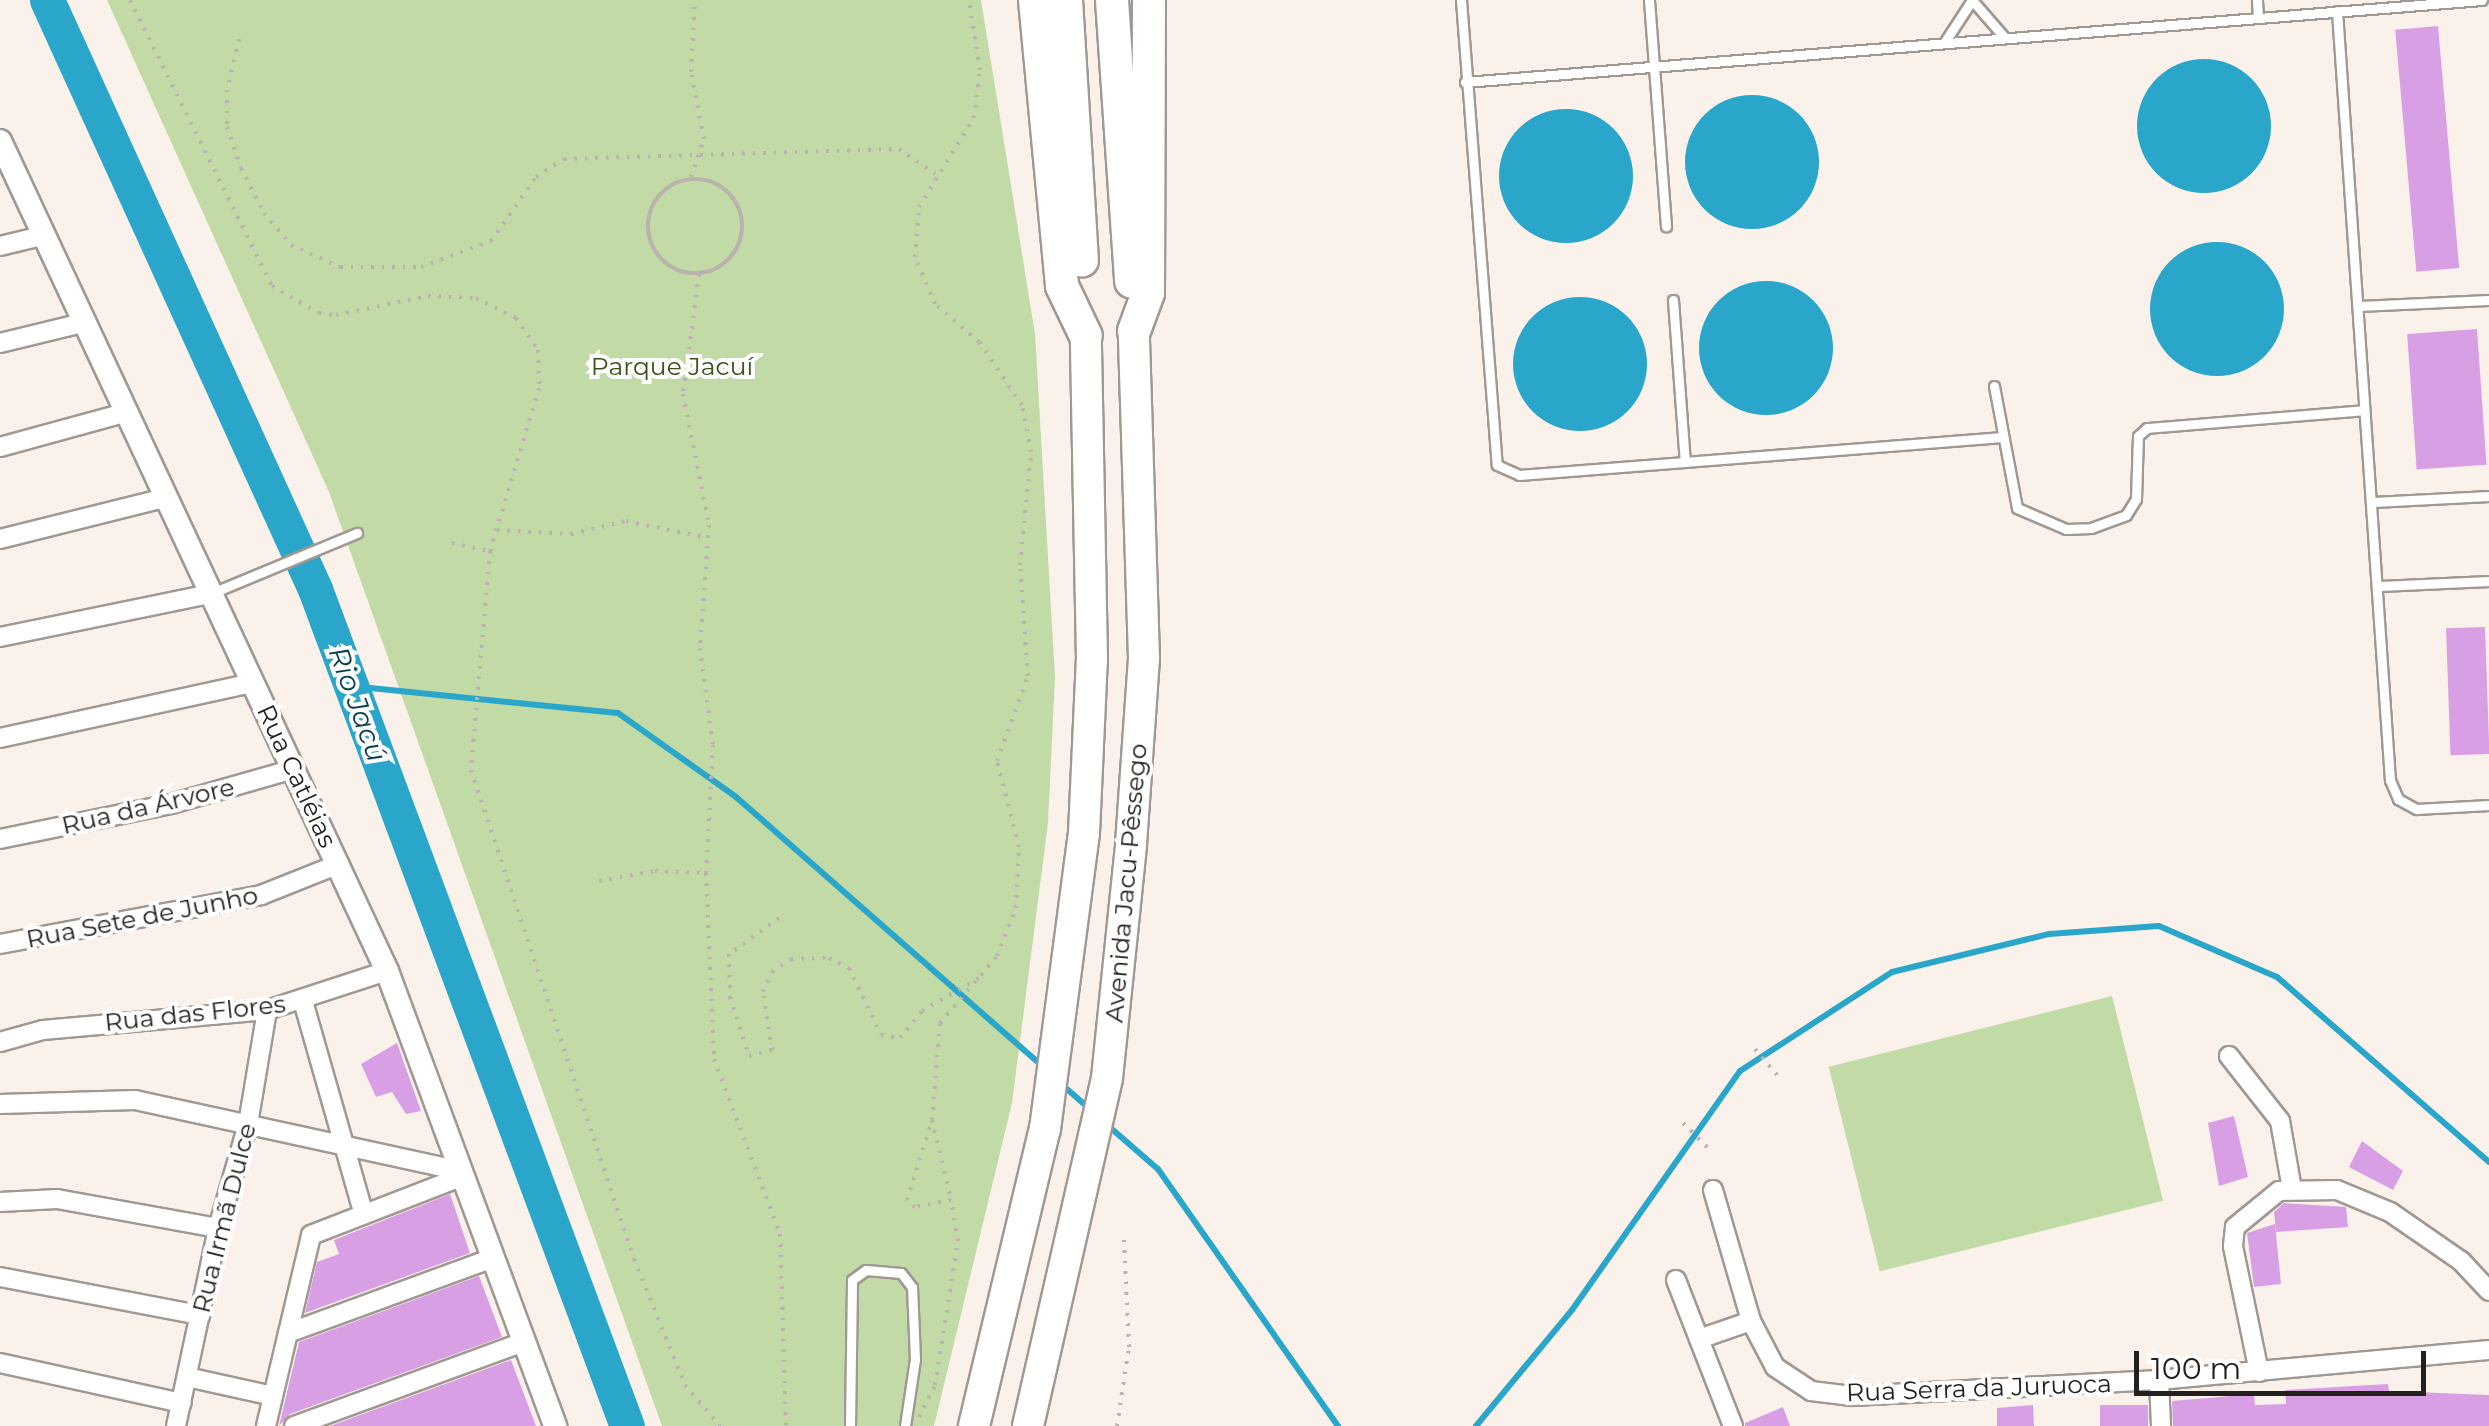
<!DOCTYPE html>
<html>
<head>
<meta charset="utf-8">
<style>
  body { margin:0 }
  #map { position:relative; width:2489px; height:1426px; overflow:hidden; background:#faf1eb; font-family:Montserrat,sans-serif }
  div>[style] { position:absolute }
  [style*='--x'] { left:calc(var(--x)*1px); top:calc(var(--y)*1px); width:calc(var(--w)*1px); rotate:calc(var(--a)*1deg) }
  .green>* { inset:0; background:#c2dba6; transform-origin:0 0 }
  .water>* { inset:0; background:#29a6ca }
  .round { border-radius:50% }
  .stream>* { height:6px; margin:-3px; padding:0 3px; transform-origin:3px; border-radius:3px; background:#29a6ca }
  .river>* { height:35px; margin:-17.5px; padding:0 17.5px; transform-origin:17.5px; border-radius:17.5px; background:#29a6ca }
  .building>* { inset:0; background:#d99fe5; transform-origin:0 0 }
  .path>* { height:4px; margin-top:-2px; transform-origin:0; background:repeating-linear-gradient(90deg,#b9b2ad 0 2.5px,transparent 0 10.5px) }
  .path>.ring { margin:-2px; padding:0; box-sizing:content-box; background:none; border:4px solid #b9b2ad; border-radius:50% }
  .roads { filter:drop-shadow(2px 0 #a09893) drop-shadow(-2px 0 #a09893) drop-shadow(0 2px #a09893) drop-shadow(0 -2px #a09893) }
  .service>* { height:9px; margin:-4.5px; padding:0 4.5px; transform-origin:4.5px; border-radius:4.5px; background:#fff }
  .minor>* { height:18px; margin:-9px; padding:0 9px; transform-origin:9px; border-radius:9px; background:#fff }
  .tertiary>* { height:22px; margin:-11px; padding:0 11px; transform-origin:11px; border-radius:11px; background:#fff }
  .trunk>* { height:30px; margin:-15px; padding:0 15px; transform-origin:15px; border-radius:15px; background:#fff }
  .motorway>* { height:32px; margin:-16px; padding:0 16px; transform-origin:16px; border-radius:16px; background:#fff }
  span { translate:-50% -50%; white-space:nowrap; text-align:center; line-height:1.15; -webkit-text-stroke:8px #fff; paint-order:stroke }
  .park-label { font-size:25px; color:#3a5117 }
  .street-label { font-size:25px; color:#23201e }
  .water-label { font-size:28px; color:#083e4d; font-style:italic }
  .scale { position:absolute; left:2134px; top:1351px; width:292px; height:45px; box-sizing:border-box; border:5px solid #23201e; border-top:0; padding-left:12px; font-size:30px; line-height:35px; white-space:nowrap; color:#23201e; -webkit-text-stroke:8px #fff; paint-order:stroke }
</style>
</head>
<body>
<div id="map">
  <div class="green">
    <i style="clip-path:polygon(107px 0,981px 0,1035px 334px,1055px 677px,1048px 823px,1012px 1103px,934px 1426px,662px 1426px,329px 492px)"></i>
    <i style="left:2112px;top:996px;width:211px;height:292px;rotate:76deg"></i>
  </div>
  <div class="water">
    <i class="round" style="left:2137px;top:59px;width:134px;height:134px"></i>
    <i class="round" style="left:1685px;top:95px;width:134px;height:134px"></i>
    <i class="round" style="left:1499px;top:109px;width:134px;height:134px"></i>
    <i class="round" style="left:2150px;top:242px;width:134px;height:134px"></i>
    <i class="round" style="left:1699px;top:281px;width:134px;height:134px"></i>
    <i class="round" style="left:1513px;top:297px;width:134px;height:134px"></i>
  </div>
  <div class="stream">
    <i style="--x:351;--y:686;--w:268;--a:5.8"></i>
    <i style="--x:618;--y:713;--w:145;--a:35.4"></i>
    <i style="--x:736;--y:797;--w:410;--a:41.3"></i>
    <i style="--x:1060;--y:1083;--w:38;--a:41"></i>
    <i style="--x:1105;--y:1123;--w:70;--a:41"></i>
    <i style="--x:1158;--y:1169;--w:314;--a:55"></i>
    <i style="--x:1476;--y:1426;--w:151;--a:-50.4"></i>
    <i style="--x:1572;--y:1310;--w:292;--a:-54.9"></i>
    <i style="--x:1740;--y:1071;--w:181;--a:-33.1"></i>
    <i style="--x:1892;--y:972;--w:162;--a:-13.6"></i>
    <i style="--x:2049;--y:934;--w:110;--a:-4.2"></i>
    <i style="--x:2159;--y:926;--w:129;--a:23.4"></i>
    <i style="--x:2277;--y:977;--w:281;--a:41.1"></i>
  </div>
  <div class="river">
    <i style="--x:47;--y:0;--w:647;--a:65.53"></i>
    <i style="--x:315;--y:589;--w:893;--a:69.56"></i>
  </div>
  <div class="building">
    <i style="left:2438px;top:26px;width:243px;height:43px;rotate:85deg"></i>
    <i style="left:2477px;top:329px;width:136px;height:70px;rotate:86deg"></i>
    <i style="left:2485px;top:627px;width:127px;height:39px;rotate:88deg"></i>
    <i style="clip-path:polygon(397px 1043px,421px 1111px,406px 1114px,392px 1092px,376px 1097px,361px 1064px)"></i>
    <i style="clip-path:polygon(2234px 1116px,2248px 1177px,2219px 1186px,2208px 1123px)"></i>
    <i style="clip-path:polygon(2362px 1141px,2403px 1171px,2393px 1190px,2349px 1167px)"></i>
    <i style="clip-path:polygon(450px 1194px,470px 1253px,305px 1313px,317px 1262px,339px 1254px,334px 1240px)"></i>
    <i style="clip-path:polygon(2284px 1203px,2346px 1207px,2348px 1227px,2276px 1232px,2274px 1212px)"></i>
    <i style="clip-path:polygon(2275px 1224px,2281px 1284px,2254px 1287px,2247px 1233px)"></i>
    <i style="clip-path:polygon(479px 1276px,502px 1337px,290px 1414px,279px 1426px,299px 1342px)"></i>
    <i style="clip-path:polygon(511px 1360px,536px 1426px,330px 1426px)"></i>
    <i style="clip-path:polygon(2388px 1384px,2389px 1391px,2489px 1395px,2489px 1426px,2173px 1426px,2172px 1401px,2254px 1394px,2255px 1405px,2286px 1404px,2285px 1390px)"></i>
    <i style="clip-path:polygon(2033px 1405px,2034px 1426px,1997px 1426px,1997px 1408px)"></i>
    <i style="left:2148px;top:1405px;width:21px;height:48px;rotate:90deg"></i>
    <i style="clip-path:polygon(1783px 1407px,1790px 1426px,1745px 1426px,1745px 1423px)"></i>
  </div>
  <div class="path">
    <i style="--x:130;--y:0;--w:319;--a:63.6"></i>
    <i style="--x:272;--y:286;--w:54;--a:29.9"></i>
    <i style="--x:319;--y:313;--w:17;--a:7"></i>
    <i style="--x:336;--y:315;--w:94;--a:-11.7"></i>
    <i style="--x:428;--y:296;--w:48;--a:2.4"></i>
    <i style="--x:476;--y:298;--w:45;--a:26.6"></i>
    <i style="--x:516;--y:318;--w:39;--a:55"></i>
    <i style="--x:538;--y:350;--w:38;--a:88"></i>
    <i style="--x:539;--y:388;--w:170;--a:106.7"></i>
    <i style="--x:490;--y:551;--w:220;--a:95"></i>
    <i style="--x:471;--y:770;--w:515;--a:71.57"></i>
    <i style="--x:634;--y:1259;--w:136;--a:68"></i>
    <i style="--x:685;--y:1385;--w:54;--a:49.5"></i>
    <i style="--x:239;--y:39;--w:52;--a:103.2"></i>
    <i style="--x:227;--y:90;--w:37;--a:90"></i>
    <i style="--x:227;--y:127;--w:43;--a:71.1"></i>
    <i style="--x:241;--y:168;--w:51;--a:62.9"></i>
    <i style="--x:264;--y:213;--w:42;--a:49.8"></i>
    <i style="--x:291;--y:245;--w:54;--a:24.2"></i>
    <i style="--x:340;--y:267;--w:81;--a:0"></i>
    <i style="--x:421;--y:267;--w:75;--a:-20.4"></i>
    <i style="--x:491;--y:241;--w:78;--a:-54.9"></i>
    <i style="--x:536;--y:177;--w:33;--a:-33"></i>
    <i style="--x:564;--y:159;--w:335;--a:-1.7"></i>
    <i style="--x:899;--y:149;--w:44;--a:34.8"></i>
    <i style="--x:691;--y:177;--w:40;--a:-71.1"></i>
    <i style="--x:704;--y:139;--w:68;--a:-101"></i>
    <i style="--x:691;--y:72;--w:72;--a:-86.8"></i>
    <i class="ring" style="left:648px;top:179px;width:90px;height:90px"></i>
    <i style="--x:699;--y:274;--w:121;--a:97.6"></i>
    <i style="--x:683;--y:394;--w:134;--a:78.8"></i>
    <i style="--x:709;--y:525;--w:123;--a:94.2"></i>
    <i style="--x:700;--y:648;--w:98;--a:82.4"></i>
    <i style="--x:713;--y:745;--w:128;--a:93.1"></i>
    <i style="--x:706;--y:873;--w:186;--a:87.5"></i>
    <i style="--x:714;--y:1059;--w:187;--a:69.3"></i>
    <i style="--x:780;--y:1234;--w:192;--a:88.2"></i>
    <i style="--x:497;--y:530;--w:74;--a:3.1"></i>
    <i style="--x:571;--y:534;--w:57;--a:-13.3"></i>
    <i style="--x:626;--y:521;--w:84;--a:11.7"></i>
    <i style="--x:452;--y:543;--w:39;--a:12"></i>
    <i style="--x:599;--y:881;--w:57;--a:-10.1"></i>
    <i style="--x:655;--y:871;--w:51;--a:2.2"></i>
    <i style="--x:779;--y:918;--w:62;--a:144.2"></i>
    <i style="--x:729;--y:954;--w:43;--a:88.7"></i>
    <i style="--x:730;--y:997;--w:62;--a:72.1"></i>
    <i style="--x:749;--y:1056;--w:24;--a:-15"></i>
    <i style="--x:772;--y:1050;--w:59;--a:-98.8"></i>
    <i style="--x:763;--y:992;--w:22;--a:-66"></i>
    <i style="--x:772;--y:972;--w:23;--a:-34"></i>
    <i style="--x:791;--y:959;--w:38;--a:-2"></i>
    <i style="--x:829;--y:958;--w:22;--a:27"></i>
    <i style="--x:849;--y:968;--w:74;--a:64.5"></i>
    <i style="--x:881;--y:1035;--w:19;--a:9"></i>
    <i style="--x:900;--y:1038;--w:35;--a:-51"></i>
    <i style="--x:922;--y:1011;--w:66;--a:-30.1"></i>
    <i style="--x:1755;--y:1049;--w:42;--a:49.8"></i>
    <i style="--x:932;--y:1120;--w:82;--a:76.6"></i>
    <i style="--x:1683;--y:1123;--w:35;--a:45"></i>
    <i style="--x:919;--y:1417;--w:36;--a:-63"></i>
    <i style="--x:935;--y:1385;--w:146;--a:-80.9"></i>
    <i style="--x:958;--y:1241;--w:42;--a:-99.7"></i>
    <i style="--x:951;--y:1200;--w:37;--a:169"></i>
    <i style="--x:915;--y:1207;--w:11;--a:-139"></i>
    <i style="--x:907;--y:1200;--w:84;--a:-72.6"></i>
    <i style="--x:932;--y:1120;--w:97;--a:-85.3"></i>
    <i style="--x:940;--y:1023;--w:88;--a:-49.6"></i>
    <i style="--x:997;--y:956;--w:52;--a:-68.4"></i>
    <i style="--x:1016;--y:908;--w:61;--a:-87.2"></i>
    <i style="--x:1019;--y:847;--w:89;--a:-104.3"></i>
    <i style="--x:997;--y:761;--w:90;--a:-70"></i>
    <i style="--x:1028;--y:676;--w:111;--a:-94.1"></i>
    <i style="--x:1020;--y:565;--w:114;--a:-84.4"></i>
    <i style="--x:1031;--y:452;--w:48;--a:-100.8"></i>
    <i style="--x:1022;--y:405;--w:76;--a:-124.3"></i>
    <i style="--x:979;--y:342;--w:58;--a:-139.2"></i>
    <i style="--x:935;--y:304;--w:51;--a:-113.1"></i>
    <i style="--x:915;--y:257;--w:50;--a:-85.4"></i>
    <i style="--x:919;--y:207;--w:105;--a:-58.3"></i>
    <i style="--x:974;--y:118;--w:48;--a:-82.9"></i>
    <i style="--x:980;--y:70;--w:71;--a:-98.9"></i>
    <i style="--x:1117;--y:1426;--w:80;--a:-81.4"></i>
    <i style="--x:1129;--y:1347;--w:108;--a:-92.7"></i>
  </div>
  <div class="roads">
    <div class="service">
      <i style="--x:1461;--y:0;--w:466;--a:85.6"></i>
      <i style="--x:1497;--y:465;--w:24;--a:24"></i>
      <i style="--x:1519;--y:475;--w:482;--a:-4.5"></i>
      <i style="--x:1649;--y:0;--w:227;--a:85.7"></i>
      <i style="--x:1972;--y:0;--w:50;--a:49"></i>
      <i style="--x:2257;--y:0;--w:18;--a:87"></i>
      <i style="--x:2337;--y:11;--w:771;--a:86.06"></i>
      <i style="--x:2390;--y:780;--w:21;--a:67"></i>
      <i style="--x:2398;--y:799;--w:21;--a:29"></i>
      <i style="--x:2416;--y:809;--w:73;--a:-3.1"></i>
      <i style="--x:1944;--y:43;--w:51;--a:-56.9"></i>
      <i style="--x:1465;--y:82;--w:1020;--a:-4.61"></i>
      <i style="--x:1673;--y:300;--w:162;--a:85.8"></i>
      <i style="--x:2358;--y:306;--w:131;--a:-2.6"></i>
      <i style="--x:1994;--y:386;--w:124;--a:79.3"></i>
      <i style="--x:2017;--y:508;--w:53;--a:23.2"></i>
      <i style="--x:2066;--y:529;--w:25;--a:-2"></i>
      <i style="--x:2091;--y:528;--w:37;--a:-20"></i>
      <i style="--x:2126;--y:515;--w:19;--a:-58"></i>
      <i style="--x:2136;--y:499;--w:63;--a:-88.2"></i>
      <i style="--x:2138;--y:436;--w:12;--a:-42"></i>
      <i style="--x:2147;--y:428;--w:218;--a:-4.7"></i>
      <i style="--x:2373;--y:502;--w:116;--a:-3"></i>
      <i style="--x:2380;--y:586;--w:109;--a:-2.6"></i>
      <i style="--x:212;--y:593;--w:157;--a:-22.5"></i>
      <i style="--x:850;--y:1426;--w:146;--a:-89.2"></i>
      <i style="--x:852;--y:1280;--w:17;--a:-36"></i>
      <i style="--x:866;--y:1270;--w:35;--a:5"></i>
      <i style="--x:901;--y:1273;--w:18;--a:52"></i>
      <i style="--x:912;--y:1287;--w:72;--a:87.6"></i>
      <i style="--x:915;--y:1359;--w:68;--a:98.5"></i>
    </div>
    <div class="minor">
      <i style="--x:0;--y:246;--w:47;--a:-13.4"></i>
      <i style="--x:0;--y:343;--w:89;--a:-13.7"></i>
      <i style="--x:0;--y:447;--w:133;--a:-15.3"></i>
      <i style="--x:0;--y:539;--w:170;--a:-14"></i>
      <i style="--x:0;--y:637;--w:214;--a:-11.6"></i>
      <i style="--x:0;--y:738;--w:259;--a:-12.3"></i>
      <i style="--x:0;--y:839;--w:175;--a:-11.6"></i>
      <i style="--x:171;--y:804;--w:128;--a:-15.9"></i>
      <i style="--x:0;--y:944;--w:266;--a:-10.6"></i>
      <i style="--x:261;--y:895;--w:84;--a:-21.7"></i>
      <i style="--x:303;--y:1001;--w:218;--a:74.1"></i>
      <i style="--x:0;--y:1042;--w:45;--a:-15.6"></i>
      <i style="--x:43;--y:1030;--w:225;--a:-5.1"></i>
      <i style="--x:267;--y:1010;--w:126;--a:-18"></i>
      <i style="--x:2229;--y:1056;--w:83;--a:51.9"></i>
      <i style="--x:2280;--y:1121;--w:69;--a:80"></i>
      <i style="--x:0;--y:1104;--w:135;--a:-1.7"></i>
      <i style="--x:135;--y:1100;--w:334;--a:12.3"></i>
      <i style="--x:1713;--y:1190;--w:136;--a:73.8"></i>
      <i style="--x:1751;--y:1321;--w:52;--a:62.4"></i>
      <i style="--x:1775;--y:1367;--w:43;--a:33.7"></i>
      <i style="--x:1811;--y:1391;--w:41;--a:7"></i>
      <i style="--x:1852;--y:1396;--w:307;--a:-3"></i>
      <i style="--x:2159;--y:1380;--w:331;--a:-5.2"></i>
      <i style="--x:0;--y:1202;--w:57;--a:-3"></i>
      <i style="--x:57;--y:1199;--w:164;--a:10.2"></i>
      <i style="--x:0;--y:1277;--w:204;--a:10.8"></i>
      <i style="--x:1676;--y:1280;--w:157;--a:68.7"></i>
      <i style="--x:288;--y:1333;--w:218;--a:-20.1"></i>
      <i style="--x:1699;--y:1339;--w:55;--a:-19.1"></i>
      <i style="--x:0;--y:1363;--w:186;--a:12.4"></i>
      <i style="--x:2259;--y:1372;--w:129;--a:-101.7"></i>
      <i style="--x:2233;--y:1246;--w:19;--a:-84"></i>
      <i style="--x:2235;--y:1227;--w:57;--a:-39.3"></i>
      <i style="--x:2279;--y:1191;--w:58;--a:-1"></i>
      <i style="--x:2337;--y:1190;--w:57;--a:22.5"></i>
      <i style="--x:2390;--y:1212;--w:86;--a:34.6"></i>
      <i style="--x:2461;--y:1261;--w:41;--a:47"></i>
      <i style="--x:187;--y:1377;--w:88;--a:12.5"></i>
      <i style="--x:2159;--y:1380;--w:46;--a:87.5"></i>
      <i style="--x:176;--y:1426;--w:202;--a:-78"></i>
      <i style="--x:218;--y:1228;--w:108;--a:-73.9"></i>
      <i style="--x:248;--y:1124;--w:116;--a:-80.5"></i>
      <i style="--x:266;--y:1426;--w:196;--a:-76.7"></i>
      <i style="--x:311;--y:1235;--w:163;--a:-21.2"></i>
      <i style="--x:294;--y:1426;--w:245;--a:-20.1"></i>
    </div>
    <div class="tertiary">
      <i style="--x:0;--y:141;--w:916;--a:65"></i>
      <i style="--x:387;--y:971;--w:485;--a:69.7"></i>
    </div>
    <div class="trunk">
      <i style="--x:974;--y:1426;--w:305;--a:-76.6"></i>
      <i style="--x:1045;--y:1129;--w:299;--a:-82.5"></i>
      <i style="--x:1084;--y:833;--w:173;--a:-87.4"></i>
      <i style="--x:1092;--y:660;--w:324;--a:-91.1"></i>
      <i style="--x:1028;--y:1426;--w:357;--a:-77.2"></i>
      <i style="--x:1107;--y:1078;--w:235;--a:-84.1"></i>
      <i style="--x:1131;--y:844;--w:186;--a:-86"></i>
      <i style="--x:1144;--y:658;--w:327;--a:-91.8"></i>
    </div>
    <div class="motorway">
      <i style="--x:1035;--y:0;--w:287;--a:84.6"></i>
      <i style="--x:1062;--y:286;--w:55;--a:64.4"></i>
      <i style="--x:1066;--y:0;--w:261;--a:86.5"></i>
      <i style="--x:1112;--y:0;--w:282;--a:86.1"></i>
      <i style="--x:1134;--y:331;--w:40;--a:-69.8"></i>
      <i style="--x:1148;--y:293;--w:293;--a:-89.8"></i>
    </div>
  </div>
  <div class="park-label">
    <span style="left:672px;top:366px">Parque Jacuí</span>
  </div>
  <div class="street-label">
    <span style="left:297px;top:776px;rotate:65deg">Rua Catléias</span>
    <span style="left:148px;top:806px;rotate:-13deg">Rua da Árvore</span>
    <span style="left:1126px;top:883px;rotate:-85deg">Avenida Jacu-Pêssego</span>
    <span style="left:142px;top:917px;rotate:-11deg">Rua Sete de Junho</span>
    <span style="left:195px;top:1013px;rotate:-6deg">Rua das Flores</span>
    <span style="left:224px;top:1218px;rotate:-76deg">Rua Irmã Dulce</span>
    <span style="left:1979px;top:1388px;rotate:-2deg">Rua Serra da Juruoca</span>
  </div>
  <div class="water-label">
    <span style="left:358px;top:704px;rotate:70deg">Rio Jacú</span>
  </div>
  <div class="scale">100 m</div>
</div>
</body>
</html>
